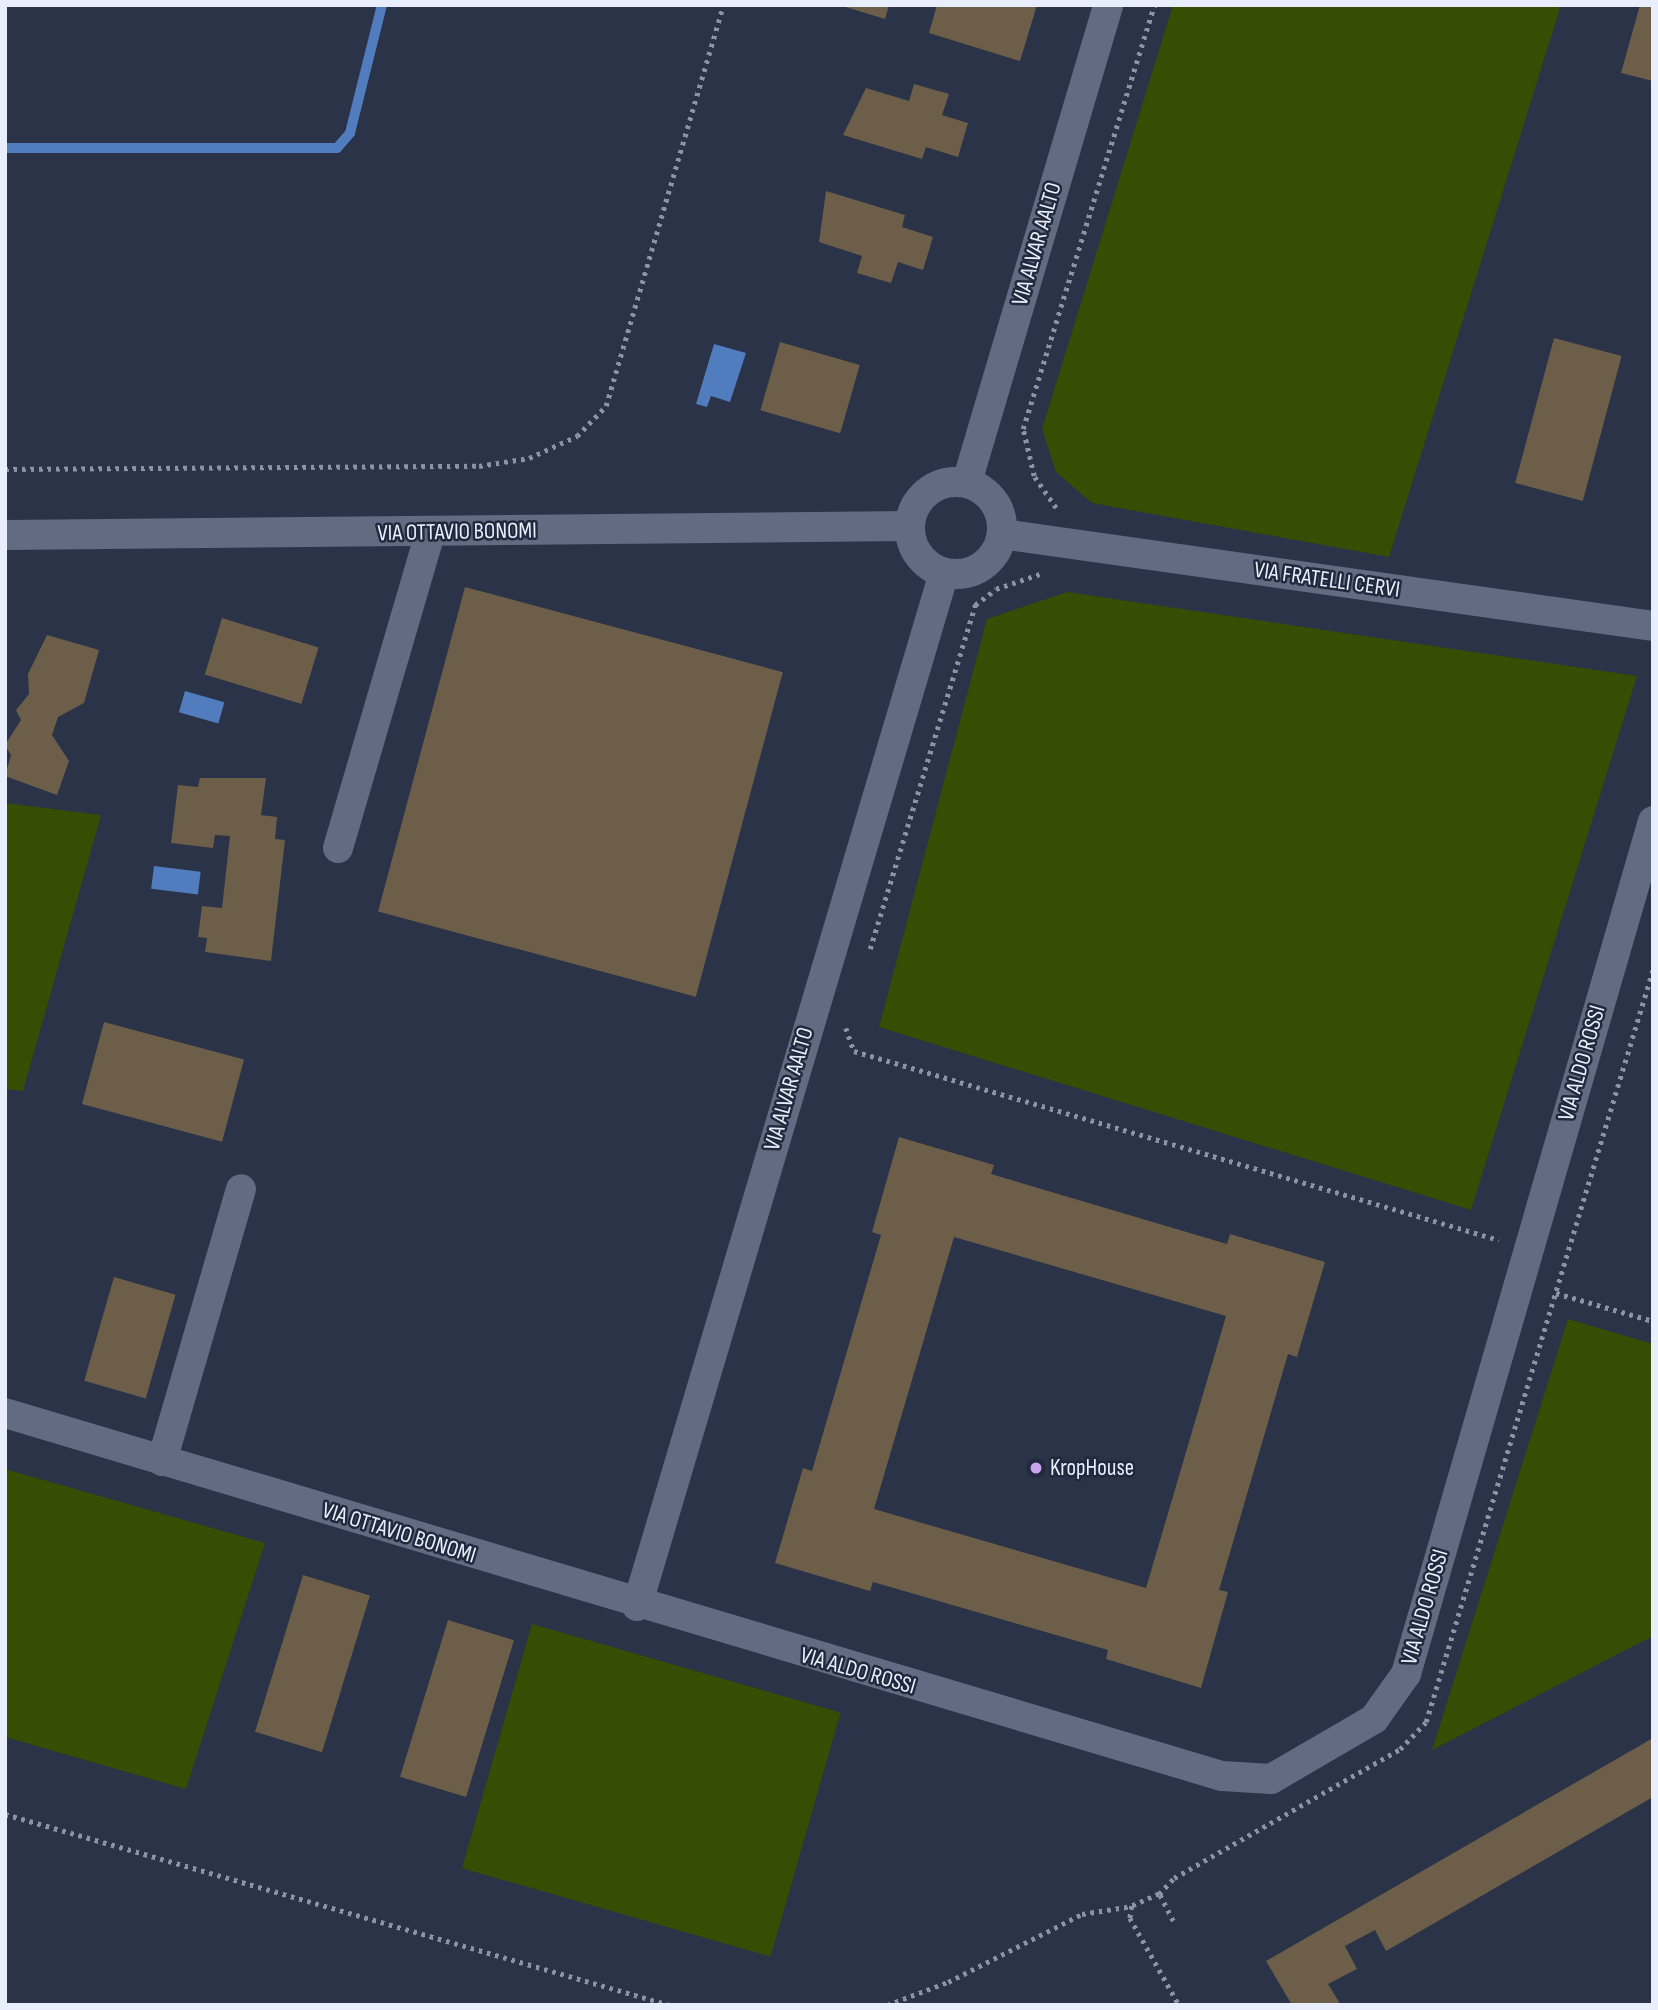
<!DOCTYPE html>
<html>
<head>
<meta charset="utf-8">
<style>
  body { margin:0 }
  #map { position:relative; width:1658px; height:2010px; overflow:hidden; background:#2a3347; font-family:"Sofia Sans Condensed",sans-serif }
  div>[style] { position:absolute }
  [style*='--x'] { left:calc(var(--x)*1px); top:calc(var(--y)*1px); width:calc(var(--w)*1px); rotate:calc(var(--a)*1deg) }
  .green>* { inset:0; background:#354e04; transform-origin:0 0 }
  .water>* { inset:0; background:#517cbe; transform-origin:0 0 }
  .stream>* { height:10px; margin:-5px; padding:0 5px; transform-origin:5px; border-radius:5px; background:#517cbe }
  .building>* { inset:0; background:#6c5e48; transform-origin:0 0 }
  .path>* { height:4.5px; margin-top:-2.25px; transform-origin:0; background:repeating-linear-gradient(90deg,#8c93a3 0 3.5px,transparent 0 8.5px) }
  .minor>* { height:30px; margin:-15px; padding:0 15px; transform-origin:15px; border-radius:15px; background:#616b82 }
  .minor>.ring { margin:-15px; padding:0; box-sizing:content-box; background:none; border:30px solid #616b82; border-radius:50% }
  .dots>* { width:19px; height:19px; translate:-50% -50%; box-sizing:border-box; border:4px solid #20293d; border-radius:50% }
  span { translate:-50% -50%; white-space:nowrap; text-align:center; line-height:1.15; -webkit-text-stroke:5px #20293d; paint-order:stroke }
  .street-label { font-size:23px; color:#e8eefb }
  .poi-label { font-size:23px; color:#e8eefb }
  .left { translate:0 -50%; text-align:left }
  .frame { position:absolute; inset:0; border:7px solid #e8eefb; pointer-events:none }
</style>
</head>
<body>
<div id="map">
  <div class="green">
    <i style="clip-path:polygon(1173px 5px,1561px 5px,1389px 557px,1092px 503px,1056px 472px,1042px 429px)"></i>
    <i style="clip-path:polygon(1067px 592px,1637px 676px,1471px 1210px,879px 1027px,987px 619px)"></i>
    <i style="clip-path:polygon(5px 803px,101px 815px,23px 1091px,5px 1089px)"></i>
    <i style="clip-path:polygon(1568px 1319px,1653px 1344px,1653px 1636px,1432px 1750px)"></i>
    <i style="clip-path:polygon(5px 1469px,265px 1543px,186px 1789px,5px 1737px)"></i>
    <i style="left:532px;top:1624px;width:321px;height:254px;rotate:16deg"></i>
  </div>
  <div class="water">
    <i style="clip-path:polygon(714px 344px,746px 353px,730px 402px,711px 396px,707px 407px,696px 404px)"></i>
    <i style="left:185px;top:691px;width:41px;height:22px;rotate:16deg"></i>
    <i style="left:154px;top:866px;width:47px;height:23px;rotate:7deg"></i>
  </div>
  <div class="stream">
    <i style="--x:5;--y:148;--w:332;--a:0"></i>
    <i style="--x:337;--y:148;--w:20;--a:-49"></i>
    <i style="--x:350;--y:133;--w:132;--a:-76"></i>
  </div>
  <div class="building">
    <i style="clip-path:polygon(839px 5px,889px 5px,885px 19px)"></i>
    <i style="clip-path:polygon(937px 5px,1037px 5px,1020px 61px,929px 33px)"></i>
    <i style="clip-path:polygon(1640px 5px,1653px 5px,1653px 81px,1621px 73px)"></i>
    <i style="clip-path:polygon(914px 84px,949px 94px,942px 115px,968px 123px,958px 157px,926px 147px,922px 159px,843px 135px,866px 88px,909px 101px)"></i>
    <i style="clip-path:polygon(826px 191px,905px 215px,902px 227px,933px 237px,923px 270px,898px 262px,891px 283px,857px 273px,862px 256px,819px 242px)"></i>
    <i style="left:1554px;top:338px;width:70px;height:150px;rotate:15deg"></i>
    <i style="left:780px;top:342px;width:83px;height:71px;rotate:16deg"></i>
    <i style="left:465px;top:587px;width:329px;height:336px;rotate:15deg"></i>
    <i style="left:222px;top:618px;width:101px;height:59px;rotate:17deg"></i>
    <i style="clip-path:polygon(47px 635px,99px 650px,84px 703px,58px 717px,52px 735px,69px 761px,57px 795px,5px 776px,11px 755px,5px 745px,21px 720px,16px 710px,29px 694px,28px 674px)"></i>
    <i style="clip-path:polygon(200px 778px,266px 778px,261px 815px,277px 817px,275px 839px,285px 840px,271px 961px,205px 952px,207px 938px,198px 937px,202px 906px,222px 908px,230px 836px,215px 835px,213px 848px,171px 843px,178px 785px,198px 787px)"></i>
    <i style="left:104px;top:1022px;width:145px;height:85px;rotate:15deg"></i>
    <i style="clip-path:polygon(evenodd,899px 1137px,994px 1165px,991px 1174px,1227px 1244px,1230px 1234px,1325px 1262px,1297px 1357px,1288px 1354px,1219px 1590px,1228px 1592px,1201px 1688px,1106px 1659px,1108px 1650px,873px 1582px,870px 1591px,775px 1563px,803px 1468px,812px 1471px,881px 1235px,872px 1232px,899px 1137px,954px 1237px,1226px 1316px,1146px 1588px,874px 1509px,954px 1237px)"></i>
    <i style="left:114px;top:1277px;width:64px;height:108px;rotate:16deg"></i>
    <i style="left:303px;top:1575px;width:70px;height:164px;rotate:17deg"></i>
    <i style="left:448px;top:1620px;width:69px;height:164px;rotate:17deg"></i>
    <i style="clip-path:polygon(1653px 1738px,1653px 1797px,1386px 1951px,1375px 1930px,1345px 1946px,1357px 1969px,1328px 1984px,1341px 2005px,1292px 2005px,1266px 1961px)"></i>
  </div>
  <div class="path">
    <i style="--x:5;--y:469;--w:474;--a:-0.4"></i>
    <i style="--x:479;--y:466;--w:51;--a:-9.1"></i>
    <i style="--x:529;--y:458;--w:53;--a:-24.6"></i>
    <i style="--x:577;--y:436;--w:42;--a:-46"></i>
    <i style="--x:606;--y:406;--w:418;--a:-73.7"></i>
    <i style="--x:1056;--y:508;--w:39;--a:-125"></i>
    <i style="--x:1034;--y:476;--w:48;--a:-103.2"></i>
    <i style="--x:1023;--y:429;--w:444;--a:-72.8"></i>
    <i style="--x:870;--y:949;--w:360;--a:-73"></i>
    <i style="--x:975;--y:605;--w:26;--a:-37"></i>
    <i style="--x:996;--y:589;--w:46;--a:-18.8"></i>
    <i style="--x:846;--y:1028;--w:24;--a:71"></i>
    <i style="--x:854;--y:1051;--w:672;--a:16.33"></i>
    <i style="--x:1556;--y:1293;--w:101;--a:16.1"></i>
    <i style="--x:5;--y:1814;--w:692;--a:16.03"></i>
    <i style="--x:1159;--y:1894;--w:30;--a:156"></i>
    <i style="--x:1132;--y:1906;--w:12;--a:99"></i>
    <i style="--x:1130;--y:1918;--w:100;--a:60.6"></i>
    <i style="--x:1173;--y:1921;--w:30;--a:-117"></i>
    <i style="--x:1159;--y:1894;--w:22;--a:-47"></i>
    <i style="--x:1174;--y:1878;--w:260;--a:-29.7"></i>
    <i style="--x:1400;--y:1749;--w:37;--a:-46"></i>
    <i style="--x:1426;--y:1722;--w:786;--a:-73.22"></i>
    <i style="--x:887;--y:2005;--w:65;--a:-20.7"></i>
    <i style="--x:948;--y:1982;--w:150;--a:-26.9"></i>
    <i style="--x:1082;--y:1914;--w:51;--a:-9.1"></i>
  </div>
  <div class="minor">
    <i class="ring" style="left:910px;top:482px;width:62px;height:62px"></i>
    <i style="--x:967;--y:482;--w:497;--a:-73.5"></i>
    <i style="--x:1002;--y:534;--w:657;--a:8.04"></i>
    <i style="--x:5;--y:535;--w:904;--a:-0.57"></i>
    <i style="--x:338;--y:848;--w:328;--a:-73.7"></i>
    <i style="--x:5;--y:1413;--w:1270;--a:16.61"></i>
    <i style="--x:1222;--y:1776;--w:49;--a:3.5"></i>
    <i style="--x:1271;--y:1779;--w:119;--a:-30.2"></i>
    <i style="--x:1374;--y:1719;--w:55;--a:-54.6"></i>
    <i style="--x:1406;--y:1674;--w:888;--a:-73.85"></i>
    <i style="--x:162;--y:1461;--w:283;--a:-73.8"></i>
    <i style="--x:637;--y:1606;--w:1078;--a:-73.45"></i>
  </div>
  <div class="dots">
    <i style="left:1036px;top:1468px;background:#c8a5ee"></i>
  </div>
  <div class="street-label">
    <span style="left:1037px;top:244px;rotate:-74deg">VIA ALVAR AALTO</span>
    <span style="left:457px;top:532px;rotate:-1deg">VIA OTTAVIO BONOMI</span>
    <span style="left:1327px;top:580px;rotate:8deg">VIA FRATELLI CERVI</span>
    <span style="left:1582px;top:1063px;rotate:-74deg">VIA ALDO ROSSI</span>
    <span style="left:789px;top:1089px;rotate:-74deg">VIA ALVAR AALTO</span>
    <span style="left:399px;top:1533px;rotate:17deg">VIA OTTAVIO BONOMI</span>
    <span style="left:1425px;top:1607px;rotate:-74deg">VIA ALDO ROSSI</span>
    <span style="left:858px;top:1671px;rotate:16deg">VIA ALDO ROSSI</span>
  </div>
  <div class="poi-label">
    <span class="left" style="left:1050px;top:1468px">KropHouse</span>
  </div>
  <div class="frame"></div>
</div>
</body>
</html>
